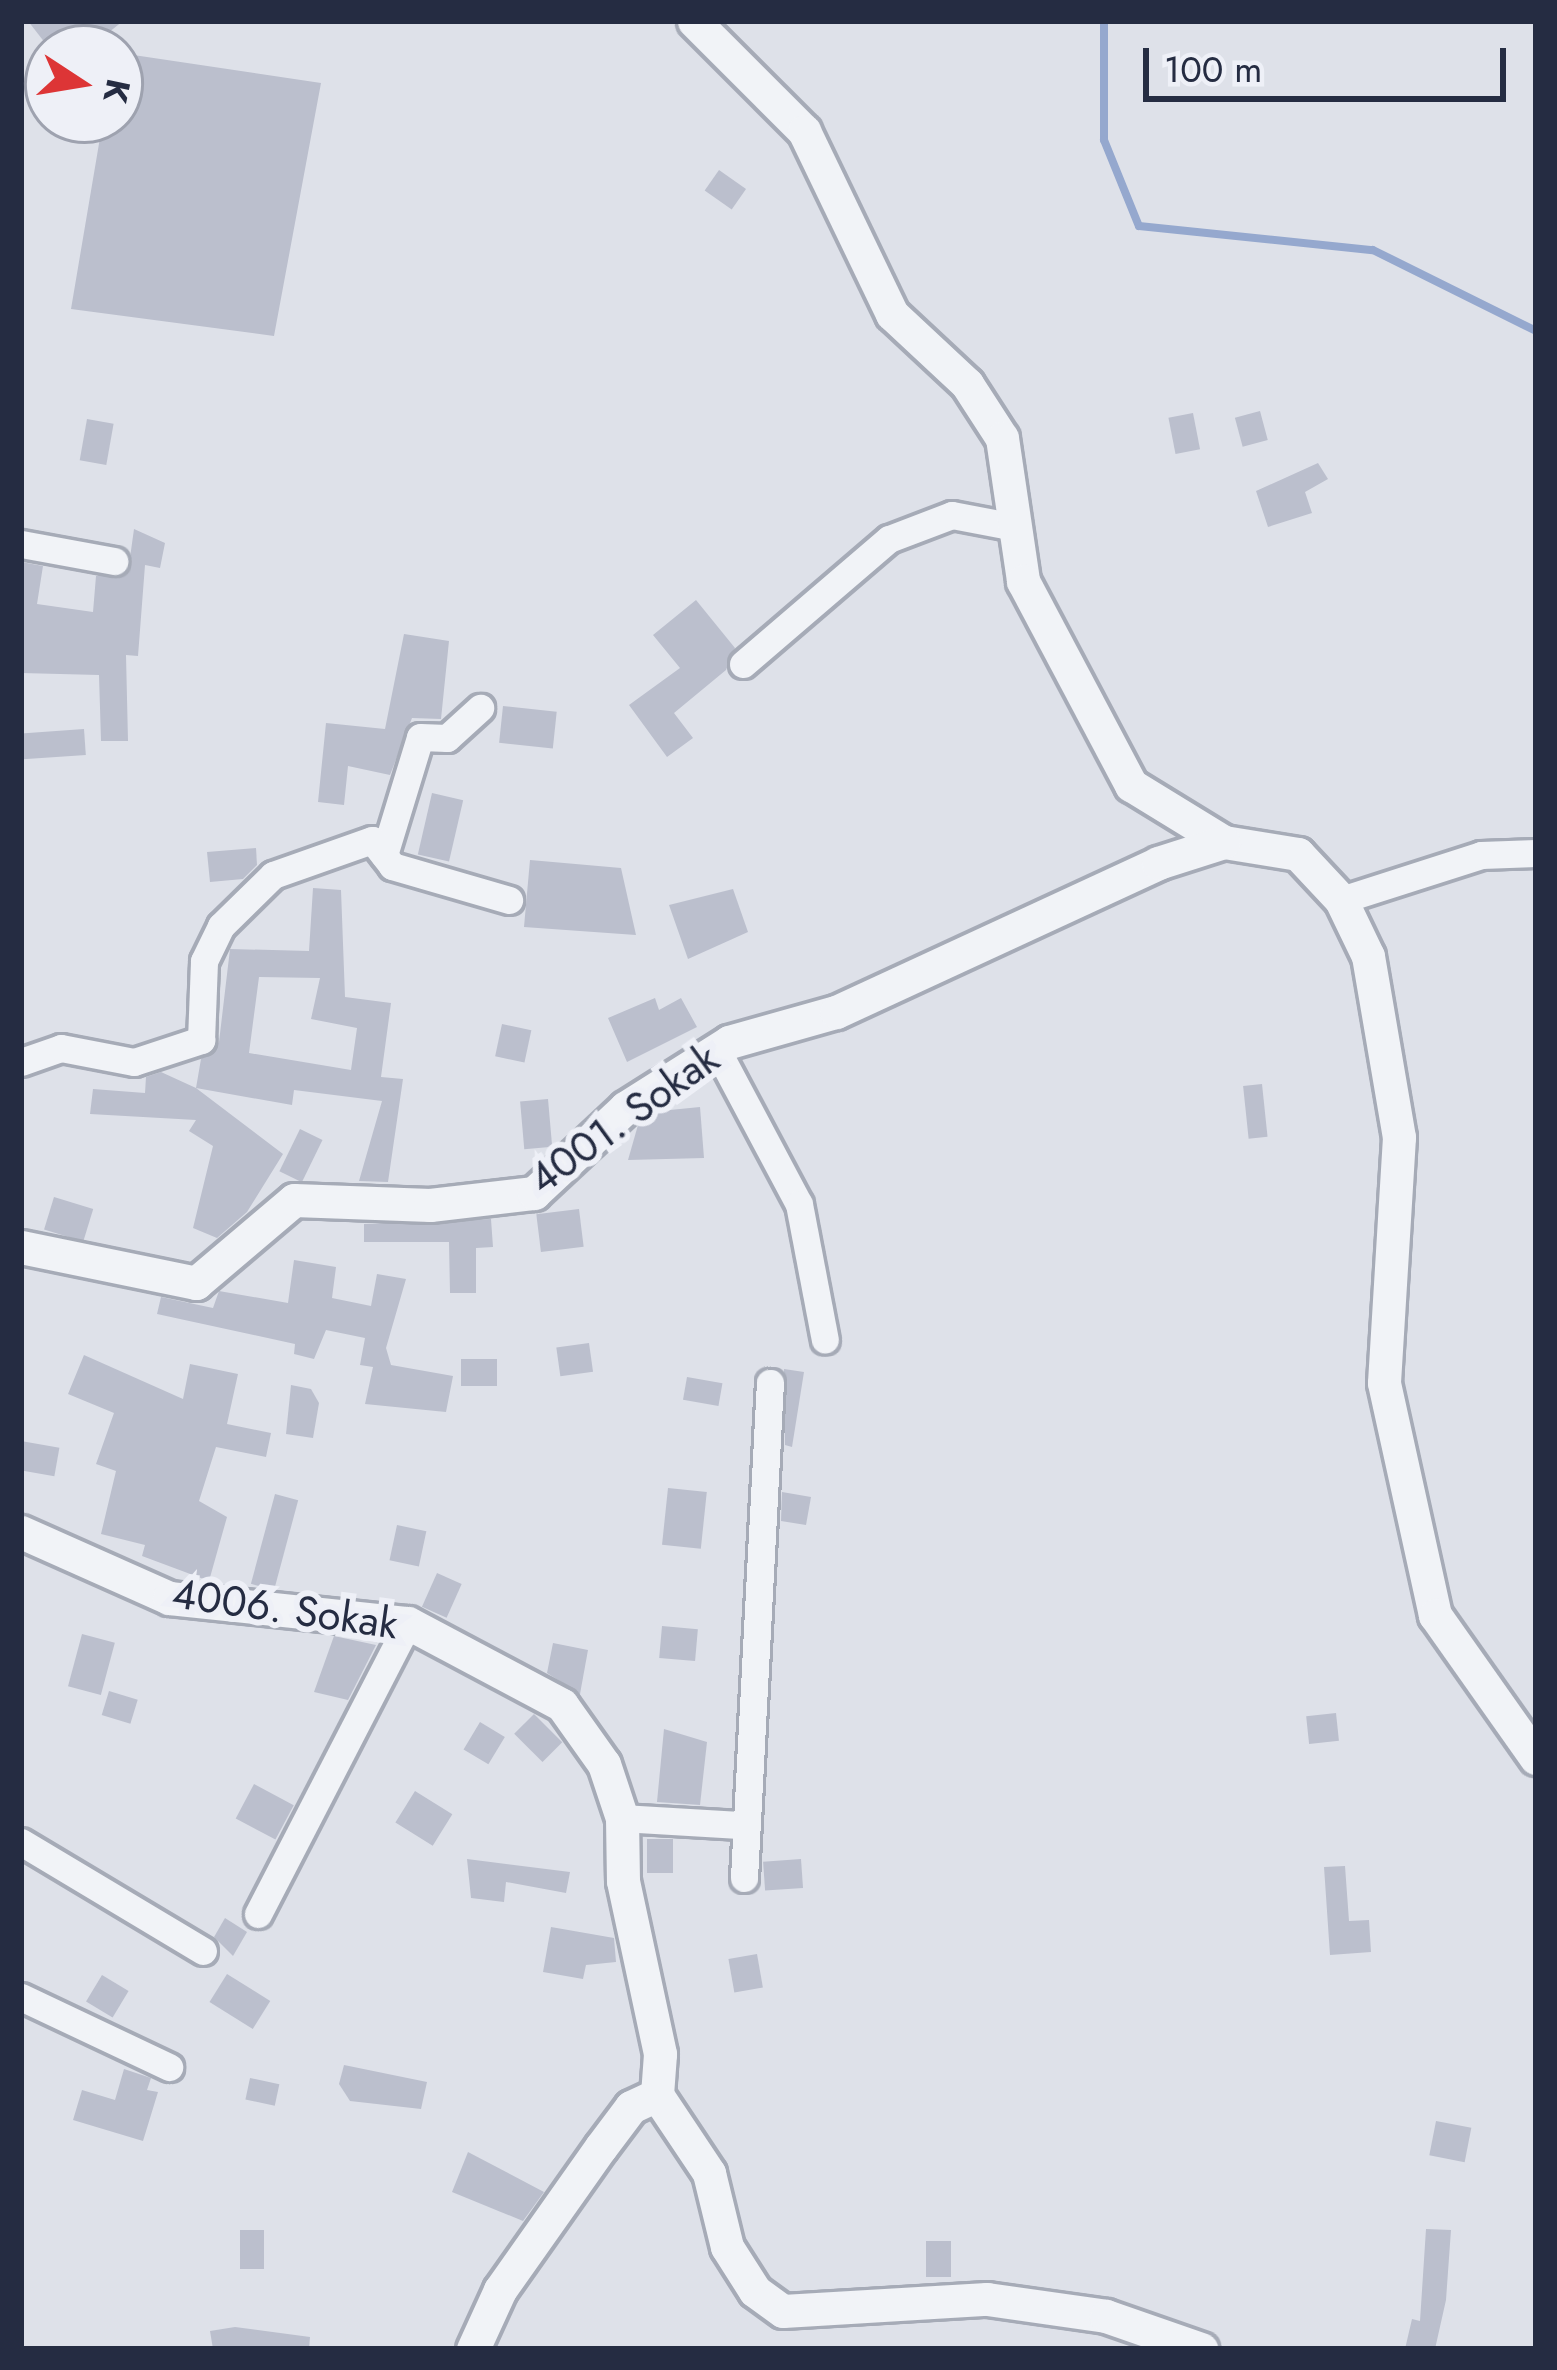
<!DOCTYPE html>
<html>
<head>
<meta charset="utf-8">
<style>
  body { margin:0 }
  #map { position:relative; width:1557px; height:2370px; overflow:hidden; background:#dee1e9; font-family:Jost,sans-serif }
  div>[style] { position:absolute }
  [style*='--x'] { left:calc(var(--x)*1px); top:calc(var(--y)*1px); width:calc(var(--w)*1px); rotate:calc(var(--a)*1deg) }
  .stream>* { height:8px; margin:-4px; padding:0 4px; transform-origin:4px; border-radius:4px; background:#95a8ce }
  .building>* { inset:0; background:#bbbfcd; transform-origin:0 0 }
  .roads { filter:drop-shadow(3px 0 #a6abb7) drop-shadow(-3px 0 #a6abb7) drop-shadow(0 3px #a6abb7) drop-shadow(0 -3px #a6abb7) }
  .minor>* { height:27px; margin:-13.5px; padding:0 13.5px; transform-origin:13.5px; border-radius:13.5px; background:#f1f3f7 }
  .tertiary>* { height:33px; margin:-16.5px; padding:0 16.5px; transform-origin:16.5px; border-radius:16.5px; background:#f1f3f7 }
  span { translate:-50% -50%; white-space:nowrap; text-align:center; line-height:1.15; -webkit-text-stroke:12px #eef0f7; paint-order:stroke }
  .street-label { font-size:42px; color:#252c42 }
  .frame { position:absolute; inset:0; border:24px solid #252c42; pointer-events:none }
  .north { position:absolute; left:24px; top:24px; width:120px; height:120px; box-sizing:border-box; background:#eef0f7; border:3px solid #9ea2af; border-radius:50%; rotate:102deg; font-size:33px; font-weight:700; line-height:48px; text-align:center; color:#252c42 }
  .north::after { content:''; display:block; margin:auto; width:42px; height:54px; background:#dd3536; clip-path:polygon(50% 0,100% 100%,50% 72%,0 100%) }
  .scale { position:absolute; left:1143px; top:48px; width:363px; height:54px; box-sizing:border-box; border:6px solid #252c42; border-top:0; padding-left:15px; font-size:36px; line-height:42px; white-space:nowrap; color:#252c42; -webkit-text-stroke:9px #eef0f7; paint-order:stroke }
</style>
</head>
<body>
<div id="map">
  <div class="stream">
    <i style="--x:1104;--y:21;--w:119;--a:90"></i>
    <i style="--x:1104;--y:140;--w:93;--a:67.9"></i>
    <i style="--x:1139;--y:226;--w:235;--a:5.9"></i>
    <i style="--x:1373;--y:250;--w:182;--a:26.4"></i>
  </div>
  <div class="building">
    <i style="clip-path:polygon(28px 21px,123px 21px,89px 48px,49px 48px)"></i>
    <i style="clip-path:polygon(120px 53px,321px 83px,274px 336px,71px 309px,103px 120px,120px 120px)"></i>
    <i style="left:719px;top:170px;width:33px;height:25px;rotate:35deg"></i>
    <i style="left:1260px;top:411px;width:30px;height:26px;rotate:75deg"></i>
    <i style="left:1193px;top:413px;width:37px;height:25px;rotate:79deg"></i>
    <i style="left:87px;top:419px;width:27px;height:42px;rotate:10deg"></i>
    <i style="clip-path:polygon(1318px 463px,1328px 479px,1305px 492px,1312px 513px,1268px 527px,1256px 491px)"></i>
    <i style="clip-path:polygon(134px 529px,165px 543px,160px 568px,145px 565px,138px 656px,126px 655px,128px 741px,101px 741px,99px 675px,21px 673px,21px 562px,43px 566px,37px 604px,93px 612px,96px 576px,128px 572px)"></i>
    <i style="clip-path:polygon(696px 600px,735px 648px,726px 670px,674px 713px,693px 738px,667px 757px,629px 705px,680px 668px,653px 635px)"></i>
    <i style="clip-path:polygon(404px 634px,449px 641px,441px 719px,412px 718px,390px 775px,348px 766px,344px 805px,318px 802px,326px 723px,385px 729px)"></i>
    <i style="left:503px;top:706px;width:54px;height:37px;rotate:6deg"></i>
    <i style="left:84px;top:729px;width:26px;height:63px;rotate:86deg"></i>
    <i style="left:432px;top:793px;width:32px;height:63px;rotate:13deg"></i>
    <i style="clip-path:polygon(256px 848px,257px 865px,243px 879px,210px 882px,207px 852px)"></i>
    <i style="clip-path:polygon(530px 860px,621px 868px,636px 935px,524px 927px)"></i>
    <i style="clip-path:polygon(evenodd,313px 888px,341px 890px,345px 997px,391px 1003px,381px 1077px,403px 1079px,388px 1182px,359px 1181px,382px 1101px,294px 1090px,292px 1105px,196px 1088px,283px 1154px,247px 1212px,217px 1238px,193px 1228px,213px 1146px,189px 1131px,196px 1120px,90px 1114px,93px 1089px,145px 1093px,146px 1077px,161px 1072px,196px 1088px,201px 1059px,219px 1042px,230px 949px,309px 951px,313px 888px,259px 977px,320px 978px,311px 1019px,357px 1028px,351px 1070px,249px 1053px,259px 977px)"></i>
    <i style="clip-path:polygon(733px 889px,748px 932px,688px 959px,669px 905px)"></i>
    <i style="clip-path:polygon(655px 998px,659px 1010px,681px 998px,697px 1027px,627px 1062px,608px 1018px)"></i>
    <i style="left:502px;top:1024px;width:30px;height:33px;rotate:12deg"></i>
    <i style="left:1262px;top:1084px;width:53px;height:19px;rotate:84deg"></i>
    <i style="left:548px;top:1099px;width:48px;height:28px;rotate:85deg"></i>
    <i style="clip-path:polygon(700px 1107px,704px 1158px,628px 1160px,638px 1125px,660px 1111px)"></i>
    <i style="left:300px;top:1129px;width:25px;height:47px;rotate:26deg"></i>
    <i style="left:54px;top:1197px;width:41px;height:34px;rotate:17deg"></i>
    <i style="left:579px;top:1209px;width:38px;height:43px;rotate:83deg"></i>
    <i style="clip-path:polygon(491px 1219px,493px 1247px,476px 1248px,476px 1293px,450px 1293px,449px 1242px,364px 1242px,364px 1224px)"></i>
    <i style="clip-path:polygon(294px 1260px,336px 1267px,332px 1298px,371px 1306px,377px 1274px,406px 1279px,386px 1348px,391px 1365px,453px 1376px,446px 1412px,365px 1404px,373px 1367px,360px 1365px,365px 1338px,326px 1330px,314px 1359px,294px 1354px,295px 1344px,157px 1314px,161px 1297px,213px 1308px,219px 1291px,288px 1303px)"></i>
    <i style="left:589px;top:1343px;width:29px;height:33px;rotate:82deg"></i>
    <i style="clip-path:polygon(84px 1355px,183px 1399px,190px 1364px,238px 1374px,227px 1424px,271px 1433px,266px 1457px,216px 1447px,199px 1501px,227px 1517px,209px 1581px,142px 1556px,145px 1545px,101px 1534px,116px 1471px,96px 1464px,114px 1413px,68px 1394px)"></i>
    <i style="left:461px;top:1359px;width:36px;height:27px"></i>
    <i style="clip-path:polygon(784px 1369px,804px 1372px,792px 1447px,785px 1445px)"></i>
    <i style="left:687px;top:1377px;width:36px;height:23px;rotate:10deg"></i>
    <i style="clip-path:polygon(291px 1385px,311px 1389px,319px 1403px,313px 1438px,286px 1434px)"></i>
    <i style="left:21px;top:1441px;width:39px;height:29px;rotate:10deg"></i>
    <i style="left:668px;top:1488px;width:39px;height:57px;rotate:6deg"></i>
    <i style="clip-path:polygon(782px 1492px,811px 1497px,806px 1525px,781px 1521px)"></i>
    <i style="left:275px;top:1494px;width:24px;height:93px;rotate:15deg"></i>
    <i style="left:397px;top:1525px;width:30px;height:36px;rotate:12deg"></i>
    <i style="left:437px;top:1573px;width:27px;height:37px;rotate:24deg"></i>
    <i style="left:662px;top:1626px;width:36px;height:32px;rotate:5deg"></i>
    <i style="left:82px;top:1634px;width:34px;height:54px;rotate:15deg"></i>
    <i style="clip-path:polygon(334px 1636px,376px 1645px,348px 1700px,314px 1692px)"></i>
    <i style="clip-path:polygon(553px 1643px,588px 1650px,580px 1694px,547px 1673px)"></i>
    <i style="left:109px;top:1691px;width:30px;height:25px;rotate:17deg"></i>
    <i style="left:1336px;top:1713px;width:28px;height:30px;rotate:84deg"></i>
    <i style="left:534px;top:1714px;width:40px;height:28px;rotate:45deg"></i>
    <i style="left:480px;top:1722px;width:29px;height:32px;rotate:31deg"></i>
    <i style="clip-path:polygon(664px 1729px,707px 1742px,700px 1805px,657px 1802px)"></i>
    <i style="left:254px;top:1784px;width:45px;height:39px;rotate:28deg"></i>
    <i style="left:415px;top:1791px;width:44px;height:37px;rotate:32deg"></i>
    <i style="left:647px;top:1839px;width:26px;height:34px"></i>
    <i style="clip-path:polygon(467px 1859px,570px 1872px,566px 1893px,506px 1882px,504px 1902px,471px 1898px)"></i>
    <i style="left:801px;top:1859px;width:29px;height:38px;rotate:86deg"></i>
    <i style="clip-path:polygon(1345px 1866px,1349px 1921px,1369px 1920px,1371px 1952px,1330px 1955px,1324px 1867px)"></i>
    <i style="clip-path:polygon(225px 1918px,247px 1932px,233px 1956px,214px 1937px)"></i>
    <i style="clip-path:polygon(551px 1927px,614px 1938px,616px 1962px,586px 1965px,583px 1979px,543px 1972px)"></i>
    <i style="left:757px;top:1954px;width:34px;height:29px;rotate:80deg"></i>
    <i style="left:227px;top:1974px;width:51px;height:33px;rotate:32deg"></i>
    <i style="left:102px;top:1975px;width:31px;height:31px;rotate:31deg"></i>
    <i style="clip-path:polygon(344px 2065px,427px 2082px,421px 2109px,350px 2101px,339px 2084px)"></i>
    <i style="clip-path:polygon(124px 2069px,151px 2078px,147px 2090px,158px 2092px,143px 2141px,73px 2120px,82px 2090px,115px 2100px)"></i>
    <i style="left:250px;top:2078px;width:30px;height:22px;rotate:12deg"></i>
    <i style="left:1436px;top:2121px;width:36px;height:35px;rotate:11deg"></i>
    <i style="clip-path:polygon(468px 2152px,544px 2192px,523px 2221px,452px 2192px)"></i>
    <i style="clip-path:polygon(1426px 2229px,1451px 2230px,1446px 2300px,1435px 2349px,1405px 2349px,1412px 2319px,1420px 2321px)"></i>
    <i style="left:240px;top:2230px;width:24px;height:39px"></i>
    <i style="left:926px;top:2241px;width:25px;height:36px"></i>
    <i style="clip-path:polygon(235px 2327px,310px 2337px,309px 2349px,213px 2349px,210px 2331px)"></i>
  </div>
  <div class="roads">
    <div class="minor">
      <i style="--x:21;--y:544;--w:95;--a:10.4"></i>
      <i style="--x:743;--y:664;--w:192;--a:-40.6"></i>
      <i style="--x:889;--y:539;--w:67;--a:-20.9"></i>
      <i style="--x:952;--y:515;--w:64;--a:10.8"></i>
      <i style="--x:384;--y:855;--w:123;--a:-73"></i>
      <i style="--x:420;--y:737;--w:27;--a:2"></i>
      <i style="--x:447;--y:738;--w:45;--a:-42.3"></i>
      <i style="--x:1341;--y:900;--w:147;--a:-17.8"></i>
      <i style="--x:1481;--y:855;--w:55;--a:-2.1"></i>
      <i style="--x:717;--y:1050;--w:174;--a:62"></i>
      <i style="--x:799;--y:1204;--w:138;--a:79.2"></i>
      <i style="--x:21;--y:1062;--w:42;--a:-19.3"></i>
      <i style="--x:61;--y:1048;--w:74;--a:10.9"></i>
      <i style="--x:134;--y:1062;--w:71;--a:-18.2"></i>
      <i style="--x:201;--y:1040;--w:79;--a:-87.8"></i>
      <i style="--x:204;--y:961;--w:39;--a:-64"></i>
      <i style="--x:221;--y:926;--w:73;--a:-44.4"></i>
      <i style="--x:273;--y:875;--w:105;--a:-19.5"></i>
      <i style="--x:372;--y:840;--w:33;--a:52"></i>
      <i style="--x:392;--y:866;--w:122;--a:16.2"></i>
      <i style="--x:622;--y:1818;--w:117;--a:3.4"></i>
      <i style="--x:21;--y:1842;--w:212;--a:30.9"></i>
      <i style="--x:744;--y:1878;--w:496;--a:-87"></i>
      <i style="--x:258;--y:1914;--w:327;--a:-62.7"></i>
      <i style="--x:21;--y:1997;--w:164;--a:25.3"></i>
    </div>
    <div class="tertiary">
      <i style="--x:694;--y:21;--w:156;--a:45"></i>
      <i style="--x:804;--y:131;--w:203;--a:64.3"></i>
      <i style="--x:892;--y:314;--w:103;--a:43"></i>
      <i style="--x:967;--y:384;--w:64;--a:57.1"></i>
      <i style="--x:1002;--y:438;--w:145;--a:81.6"></i>
      <i style="--x:1023;--y:581;--w:231;--a:62.1"></i>
      <i style="--x:1131;--y:785;--w:109;--a:31.5"></i>
      <i style="--x:1224;--y:842;--w:75;--a:9.2"></i>
      <i style="--x:1298;--y:854;--w:63;--a:46.9"></i>
      <i style="--x:1341;--y:900;--w:62;--a:64.3"></i>
      <i style="--x:1368;--y:956;--w:184;--a:80.3"></i>
      <i style="--x:1399;--y:1137;--w:246;--a:93.5"></i>
      <i style="--x:1384;--y:1383;--w:238;--a:77.6"></i>
      <i style="--x:1435;--y:1615;--w:175;--a:54.8"></i>
      <i style="--x:21;--y:1247;--w:179;--a:11.6"></i>
      <i style="--x:196;--y:1283;--w:128;--a:-40.3"></i>
      <i style="--x:294;--y:1200;--w:136;--a:2.1"></i>
      <i style="--x:430;--y:1205;--w:105;--a:-6.6"></i>
      <i style="--x:534;--y:1193;--w:125;--a:-43"></i>
      <i style="--x:625;--y:1108;--w:123;--a:-32.4"></i>
      <i style="--x:729;--y:1042;--w:111;--a:-15.7"></i>
      <i style="--x:836;--y:1012;--w:355;--a:-24.8"></i>
      <i style="--x:1158;--y:863;--w:69;--a:-17.7"></i>
      <i style="--x:21;--y:1532;--w:162;--a:24"></i>
      <i style="--x:169;--y:1598;--w:240;--a:6"></i>
      <i style="--x:408;--y:1623;--w:174;--a:28"></i>
      <i style="--x:562;--y:1705;--w:72;--a:54.6"></i>
      <i style="--x:604;--y:1764;--w:57;--a:71.6"></i>
      <i style="--x:622;--y:1818;--w:63;--a:89.1"></i>
      <i style="--x:623;--y:1881;--w:177;--a:77.9"></i>
      <i style="--x:660;--y:2054;--w:41;--a:94.2"></i>
      <i style="--x:657;--y:2095;--w:94;--a:56.3"></i>
      <i style="--x:709;--y:2173;--w:76;--a:76.3"></i>
      <i style="--x:727;--y:2247;--w:52;--a:57.5"></i>
      <i style="--x:755;--y:2291;--w:34;--a:36"></i>
      <i style="--x:783;--y:2311;--w:204;--a:-3.4"></i>
      <i style="--x:987;--y:2299;--w:120;--a:8.1"></i>
      <i style="--x:1106;--y:2316;--w:101;--a:19.2"></i>
      <i style="--x:473;--y:2349;--w:65;--a:-65.4"></i>
      <i style="--x:500;--y:2290;--w:175;--a:-54.8"></i>
      <i style="--x:601;--y:2147;--w:50;--a:-53.1"></i>
      <i style="--x:631;--y:2107;--w:29;--a:-25"></i>
    </div>
  </div>
  <div class="street-label">
    <span style="left:624px;top:1119px;rotate:-36deg">4001. Sokak</span>
    <span style="left:285px;top:1609px;rotate:8deg">4006. Sokak</span>
  </div>
  <div class="frame"></div>
  <div class="north">K</div>
  <div class="scale">100 m</div>
</div>
</body>
</html>
